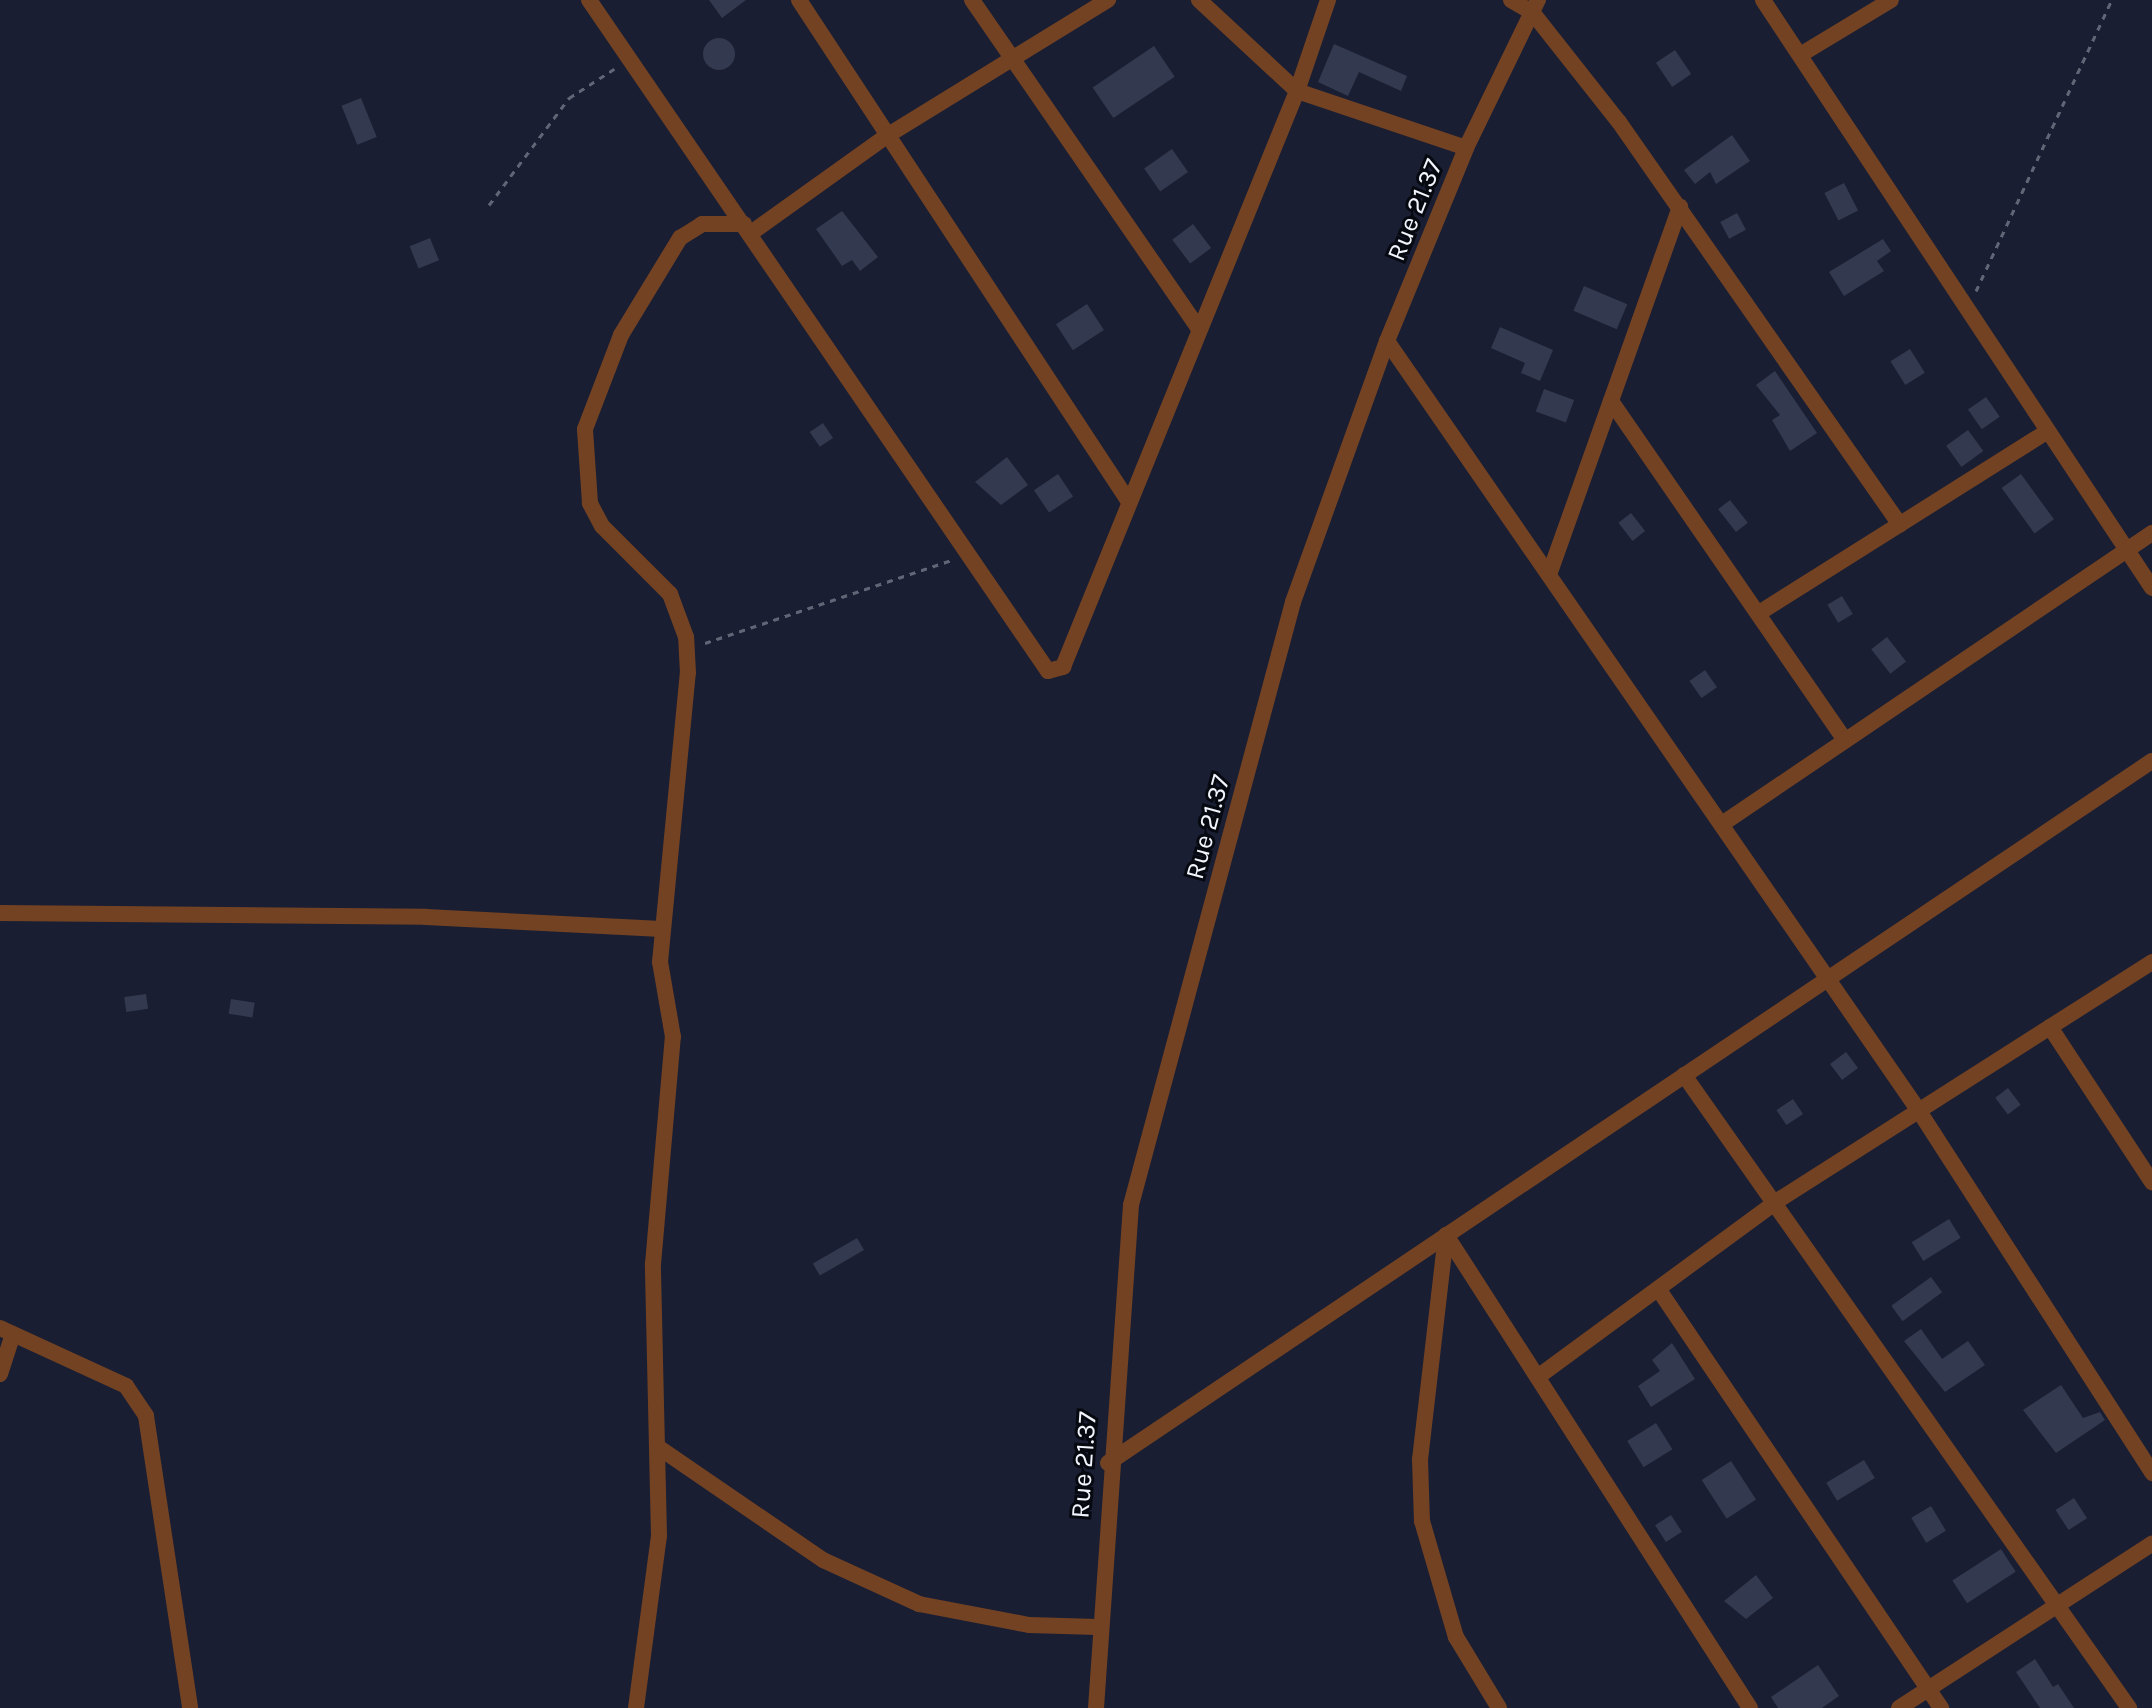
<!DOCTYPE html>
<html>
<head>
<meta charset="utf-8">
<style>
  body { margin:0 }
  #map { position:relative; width:2152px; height:1708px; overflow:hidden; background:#191e32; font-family:Karla,sans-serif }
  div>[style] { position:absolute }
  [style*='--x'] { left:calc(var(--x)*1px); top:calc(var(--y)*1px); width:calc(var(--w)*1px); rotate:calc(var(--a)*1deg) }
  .building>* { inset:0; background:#33394f; transform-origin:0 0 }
  .round { border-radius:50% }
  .path>* { height:3px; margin-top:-1.5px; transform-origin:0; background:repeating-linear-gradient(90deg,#616575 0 6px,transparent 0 12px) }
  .minor>* { height:16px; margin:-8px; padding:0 8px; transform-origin:8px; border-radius:8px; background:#734223 }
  span { translate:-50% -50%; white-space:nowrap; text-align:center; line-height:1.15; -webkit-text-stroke:6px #070911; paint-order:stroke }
  .street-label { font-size:26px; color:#f2f5fd }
</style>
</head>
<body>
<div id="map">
  <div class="building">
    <i style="clip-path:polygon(709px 0,746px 0,722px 18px)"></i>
    <i class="round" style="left:703px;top:38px;width:32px;height:32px"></i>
    <i style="clip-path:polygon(1334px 44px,1407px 76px,1401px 91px,1359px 72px,1348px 96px,1318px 82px)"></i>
    <i style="left:1154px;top:46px;width:37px;height:74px;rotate:56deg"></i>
    <i style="left:1675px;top:50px;width:29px;height:23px;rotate:56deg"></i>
    <i style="left:361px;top:98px;width:42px;height:21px;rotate:68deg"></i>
    <i style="clip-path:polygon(1732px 135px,1750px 161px,1716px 184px,1710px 172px,1695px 184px,1684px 170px)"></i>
    <i style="left:1172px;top:149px;width:28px;height:34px;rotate:55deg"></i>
    <i style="left:1844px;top:183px;width:31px;height:22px;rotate:63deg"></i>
    <i style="clip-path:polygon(842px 211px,878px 257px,860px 271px,852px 260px,842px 266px,816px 229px)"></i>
    <i style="left:1737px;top:213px;width:19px;height:19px;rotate:62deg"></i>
    <i style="left:1193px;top:224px;width:30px;height:26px;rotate:53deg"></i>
    <i style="left:430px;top:238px;width:24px;height:22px;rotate:68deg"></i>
    <i style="clip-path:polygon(1883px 239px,1891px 251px,1877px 261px,1884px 271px,1844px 296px,1829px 272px)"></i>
    <i style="left:1584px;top:286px;width:47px;height:27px;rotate:23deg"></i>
    <i style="left:1087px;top:304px;width:31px;height:37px;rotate:57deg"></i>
    <i style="clip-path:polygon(1500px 327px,1553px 350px,1540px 381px,1521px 373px,1525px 363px,1491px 348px)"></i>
    <i style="left:1910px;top:349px;width:28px;height:23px;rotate:58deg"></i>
    <i style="clip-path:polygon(1775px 371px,1817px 433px,1790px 451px,1772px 420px,1780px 415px,1756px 385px)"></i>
    <i style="left:1544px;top:389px;width:32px;height:24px;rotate:20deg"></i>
    <i style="left:1986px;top:397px;width:24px;height:22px;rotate:55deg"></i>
    <i style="left:823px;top:423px;width:18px;height:16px;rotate:56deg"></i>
    <i style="left:1968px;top:430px;width:26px;height:27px;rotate:54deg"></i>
    <i style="clip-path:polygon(1007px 457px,1028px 485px,1001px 505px,975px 482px)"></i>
    <i style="left:1058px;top:474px;width:27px;height:29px;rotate:56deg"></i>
    <i style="left:2021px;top:474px;width:56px;height:24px;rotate:54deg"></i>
    <i style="left:1730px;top:500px;width:29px;height:15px;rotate:52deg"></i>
    <i style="left:1631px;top:513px;width:23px;height:16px;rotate:52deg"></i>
    <i style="left:1842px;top:596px;width:21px;height:17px;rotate:59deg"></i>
    <i style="left:1887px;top:637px;width:31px;height:20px;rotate:52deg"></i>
    <i style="left:1705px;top:670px;width:21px;height:19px;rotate:55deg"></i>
    <i style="left:146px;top:994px;width:15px;height:22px;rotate:82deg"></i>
    <i style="left:231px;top:999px;width:24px;height:15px;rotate:9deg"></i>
    <i style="left:1846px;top:1052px;width:20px;height:20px;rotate:53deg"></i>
    <i style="left:2008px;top:1088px;width:21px;height:16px;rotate:53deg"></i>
    <i style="left:1793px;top:1099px;width:18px;height:20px;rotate:56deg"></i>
    <i style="left:1949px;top:1219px;width:22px;height:44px;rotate:58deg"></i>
    <i style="left:857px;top:1238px;width:14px;height:51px;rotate:60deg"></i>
    <i style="left:1931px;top:1277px;width:19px;height:49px;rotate:54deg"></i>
    <i style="clip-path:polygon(1921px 1329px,1942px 1359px,1968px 1341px,1985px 1365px,1945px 1392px,1904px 1341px)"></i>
    <i style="clip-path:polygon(1672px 1343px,1695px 1379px,1651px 1407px,1638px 1386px,1660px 1371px,1652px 1360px)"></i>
    <i style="clip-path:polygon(2061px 1385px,2083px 1418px,2100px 1412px,2105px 1420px,2056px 1453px,2023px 1410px)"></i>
    <i style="left:1656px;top:1423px;width:31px;height:34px;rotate:58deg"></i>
    <i style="left:1864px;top:1460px;width:21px;height:44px;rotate:59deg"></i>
    <i style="left:1731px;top:1461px;width:46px;height:35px;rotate:57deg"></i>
    <i style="left:2074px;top:1498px;width:24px;height:22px;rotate:57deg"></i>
    <i style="left:1931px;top:1506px;width:29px;height:23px;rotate:59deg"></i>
    <i style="left:1671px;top:1515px;width:20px;height:19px;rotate:57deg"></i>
    <i style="left:2001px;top:1549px;width:27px;height:58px;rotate:57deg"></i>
    <i style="clip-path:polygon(1756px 1575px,1773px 1598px,1746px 1619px,1724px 1601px)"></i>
    <i style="clip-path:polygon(2035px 1659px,2053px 1687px,2058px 1684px,2074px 1708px,2040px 1708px,2016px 1672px)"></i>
    <i style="clip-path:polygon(1818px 1665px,1839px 1696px,1822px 1708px,1778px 1708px,1771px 1697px)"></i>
  </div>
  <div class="path">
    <i style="--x:489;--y:205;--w:134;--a:-53.2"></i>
    <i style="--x:569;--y:98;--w:54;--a:-32.8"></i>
    <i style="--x:1976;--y:291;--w:321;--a:-65"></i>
    <i style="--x:705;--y:643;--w:261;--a:-18.6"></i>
  </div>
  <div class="minor">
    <i style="--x:589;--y:0;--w:813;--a:55.63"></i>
    <i style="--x:1048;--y:671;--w:16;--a:-15"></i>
    <i style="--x:1063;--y:667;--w:622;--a:-67.89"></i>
    <i style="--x:1297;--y:91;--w:134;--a:-137.1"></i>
    <i style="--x:799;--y:0;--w:601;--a:56.68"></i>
    <i style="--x:972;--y:0;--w:397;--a:55.4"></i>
    <i style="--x:1328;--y:0;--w:96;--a:108.8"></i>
    <i style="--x:1297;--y:91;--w:178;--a:18.6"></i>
    <i style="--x:1511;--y:0;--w:24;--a:30"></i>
    <i style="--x:1532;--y:12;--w:140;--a:51.7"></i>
    <i style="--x:1619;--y:122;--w:491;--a:55.1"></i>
    <i style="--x:1763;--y:0;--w:705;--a:56.51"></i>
    <i style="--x:1800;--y:55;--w:106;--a:-31.1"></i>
    <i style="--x:751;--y:233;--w:165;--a:-35.6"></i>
    <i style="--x:885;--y:137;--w:262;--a:-31.6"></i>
    <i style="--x:1387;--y:341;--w:936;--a:55.36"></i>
    <i style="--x:1919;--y:1111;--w:431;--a:57.2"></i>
    <i style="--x:1611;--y:401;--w:412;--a:55.4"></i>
    <i style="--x:1550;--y:572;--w:388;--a:-70.4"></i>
    <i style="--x:1759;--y:613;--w:339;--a:-32.2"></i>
    <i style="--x:1722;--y:824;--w:519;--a:-34.09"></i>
    <i style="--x:0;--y:913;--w:426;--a:0.5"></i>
    <i style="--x:426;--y:917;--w:236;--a:2.9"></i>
    <i style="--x:2050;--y:1027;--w:186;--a:56.7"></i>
    <i style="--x:1684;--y:1075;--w:774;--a:54.89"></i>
    <i style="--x:1446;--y:1235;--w:562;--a:57.27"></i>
    <i style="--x:1446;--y:1235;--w:226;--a:96.6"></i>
    <i style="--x:1420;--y:1459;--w:62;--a:88.2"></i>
    <i style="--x:1422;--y:1521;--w:121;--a:73.7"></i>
    <i style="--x:1456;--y:1637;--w:83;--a:58.8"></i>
    <i style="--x:1661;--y:1293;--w:501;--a:55.99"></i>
    <i style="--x:0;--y:1328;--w:139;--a:24.7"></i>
    <i style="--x:126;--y:1386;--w:36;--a:56"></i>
    <i style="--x:146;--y:1416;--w:295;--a:81.4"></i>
    <i style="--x:0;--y:1374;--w:42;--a:-72"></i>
    <i style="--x:1539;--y:1376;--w:295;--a:-36.3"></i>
    <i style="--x:1777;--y:1201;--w:445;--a:-32.5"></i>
    <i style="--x:658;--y:1447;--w:200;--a:34.4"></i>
    <i style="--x:823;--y:1560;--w:106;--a:24.6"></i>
    <i style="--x:919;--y:1604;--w:112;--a:10.8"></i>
    <i style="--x:1029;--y:1625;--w:68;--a:1.7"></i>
    <i style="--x:1108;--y:1463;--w:1258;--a:-33.92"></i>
    <i style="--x:636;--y:1708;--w:174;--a:-82.4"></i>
    <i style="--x:659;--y:1536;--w:272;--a:-91.3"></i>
    <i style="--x:653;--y:1264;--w:228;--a:-85"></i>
    <i style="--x:673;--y:1037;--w:76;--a:-99.8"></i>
    <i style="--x:660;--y:962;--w:290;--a:-84.5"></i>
    <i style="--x:688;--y:673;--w:36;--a:-93"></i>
    <i style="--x:686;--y:637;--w:46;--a:-110.4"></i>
    <i style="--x:670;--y:594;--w:96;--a:-135"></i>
    <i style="--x:602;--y:526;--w:26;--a:-118"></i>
    <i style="--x:590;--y:503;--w:74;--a:-93.9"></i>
    <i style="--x:585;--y:429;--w:101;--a:-69"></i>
    <i style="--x:621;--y:335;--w:114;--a:-58.7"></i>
    <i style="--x:680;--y:238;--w:26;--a:-32"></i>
    <i style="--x:702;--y:224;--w:42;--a:0"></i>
    <i style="--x:1096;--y:1708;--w:504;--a:-86.02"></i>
    <i style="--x:1131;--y:1205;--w:624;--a:-74.96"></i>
    <i style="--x:1293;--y:602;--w:277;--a:-70.2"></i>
    <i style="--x:1387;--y:341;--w:209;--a:-67.7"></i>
    <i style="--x:1466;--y:148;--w:165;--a:-64.1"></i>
    <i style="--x:1899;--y:1708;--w:302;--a:-33"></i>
  </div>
  <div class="street-label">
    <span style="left:1415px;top:210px;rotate:-68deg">Rue 21.37</span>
    <span style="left:1208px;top:827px;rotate:-75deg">Rue 21.37</span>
    <span style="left:1084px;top:1465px;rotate:-86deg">Rue 21.37</span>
  </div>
</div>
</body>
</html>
